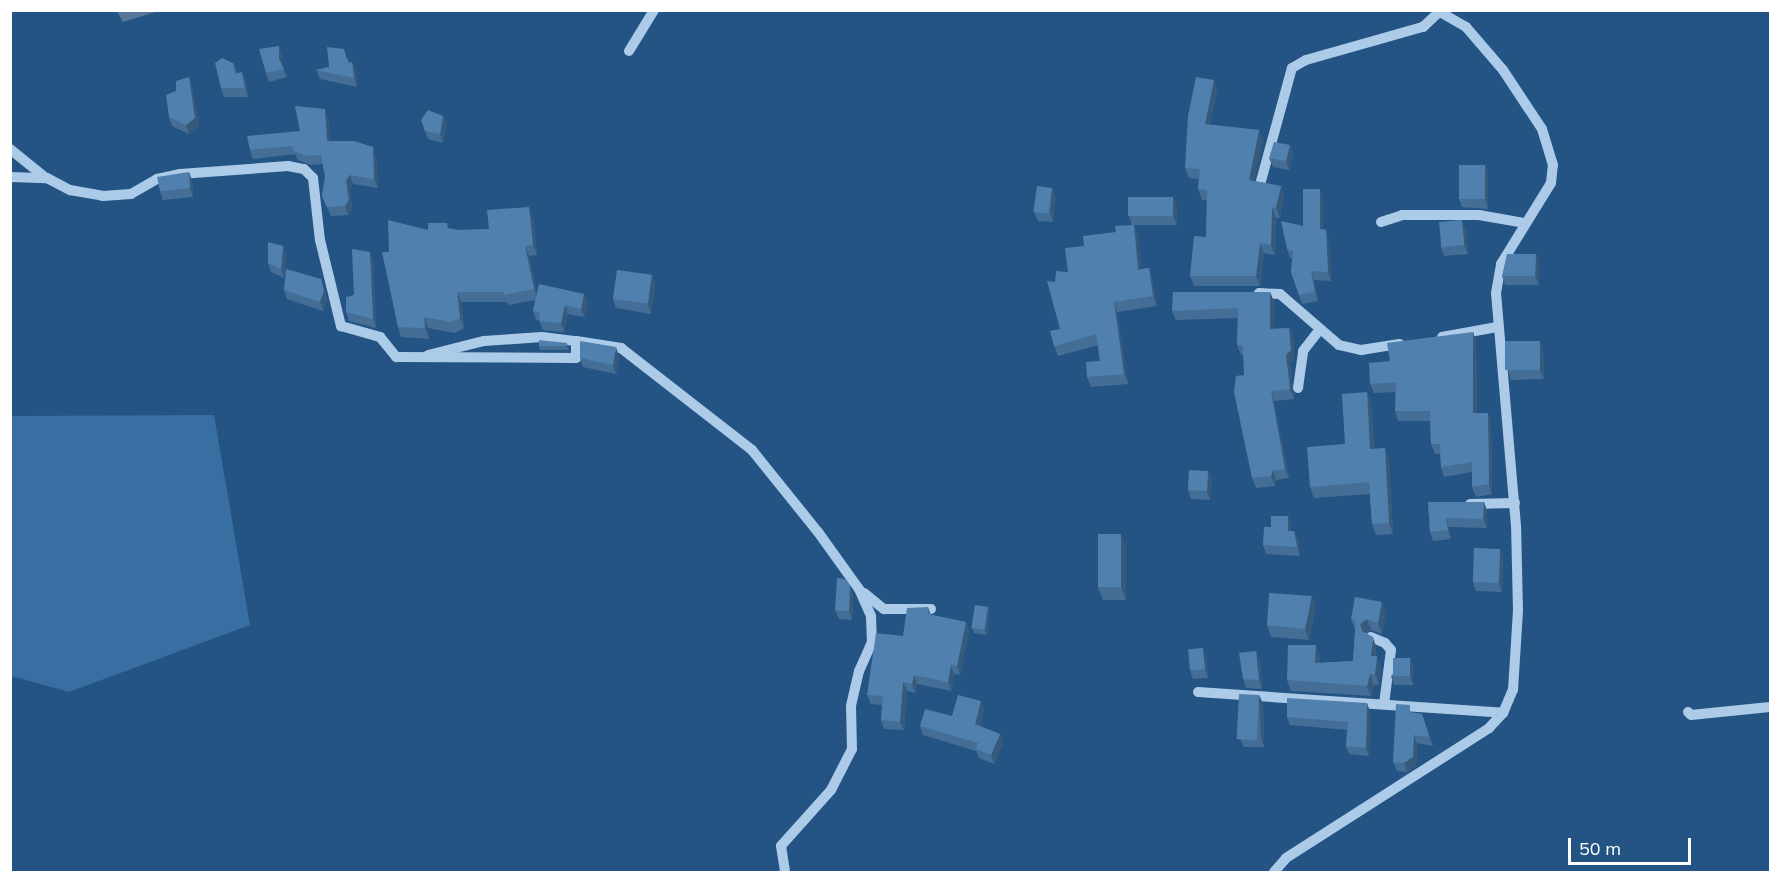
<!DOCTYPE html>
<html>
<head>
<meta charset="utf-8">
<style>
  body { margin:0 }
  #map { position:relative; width:1781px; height:883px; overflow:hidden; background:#245484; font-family:Mulish,sans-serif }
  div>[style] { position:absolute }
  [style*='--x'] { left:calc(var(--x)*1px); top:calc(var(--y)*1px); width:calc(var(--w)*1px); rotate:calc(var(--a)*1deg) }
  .green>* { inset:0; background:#386ea1 }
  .water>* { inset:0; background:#557698 }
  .minor>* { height:10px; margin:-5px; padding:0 5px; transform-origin:5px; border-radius:5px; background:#accbe8 }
  .wall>* { inset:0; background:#456e96 }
  .shaded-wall>* { inset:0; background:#385a7a }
  .building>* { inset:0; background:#5080ae; transform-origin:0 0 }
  span { translate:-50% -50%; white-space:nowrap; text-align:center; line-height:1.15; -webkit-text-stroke:5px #245484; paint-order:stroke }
  .frame { position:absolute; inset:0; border:12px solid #fff; pointer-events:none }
  .scale { position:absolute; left:1568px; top:838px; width:123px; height:27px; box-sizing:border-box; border:3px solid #fff; border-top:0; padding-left:8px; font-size:18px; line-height:21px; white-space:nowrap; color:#fff; -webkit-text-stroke:4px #245484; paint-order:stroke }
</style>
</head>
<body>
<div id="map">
  <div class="green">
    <i style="clip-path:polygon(214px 415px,250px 625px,69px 692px,11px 676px,11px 416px)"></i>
  </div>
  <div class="water">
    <i style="clip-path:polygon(117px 11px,117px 10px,159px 11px,123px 22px)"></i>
  </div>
  <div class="minor">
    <i style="--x:629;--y:51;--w:48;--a:-58.6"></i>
    <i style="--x:10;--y:149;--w:46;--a:38.9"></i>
    <i style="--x:10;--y:177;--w:37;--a:2"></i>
    <i style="--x:47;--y:178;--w:26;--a:28"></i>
    <i style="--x:70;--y:190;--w:34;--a:10"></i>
    <i style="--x:103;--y:196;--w:28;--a:-4"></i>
    <i style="--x:131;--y:194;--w:30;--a:-30"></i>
    <i style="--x:157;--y:179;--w:24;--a:-12"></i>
    <i style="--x:180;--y:174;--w:108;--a:-4.2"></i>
    <i style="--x:288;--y:166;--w:16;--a:11"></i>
    <i style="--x:304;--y:169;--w:13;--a:45"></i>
    <i style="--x:313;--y:178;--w:62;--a:83.6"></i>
    <i style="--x:320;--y:240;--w:89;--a:76.3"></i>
    <i style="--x:341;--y:326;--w:41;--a:15.8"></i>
    <i style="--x:380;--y:337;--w:26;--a:51"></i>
    <i style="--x:396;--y:357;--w:180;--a:0.3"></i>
    <i style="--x:576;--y:358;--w:17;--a:-90"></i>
    <i style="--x:576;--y:341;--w:46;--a:8.8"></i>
    <i style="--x:621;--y:348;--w:166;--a:37.9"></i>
    <i style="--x:752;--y:450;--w:105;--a:51.2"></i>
    <i style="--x:818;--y:532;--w:70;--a:54.3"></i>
    <i style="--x:859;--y:589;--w:30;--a:66"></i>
    <i style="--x:871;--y:616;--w:26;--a:88"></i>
    <i style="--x:872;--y:642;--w:32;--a:114"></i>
    <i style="--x:859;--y:671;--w:36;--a:103"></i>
    <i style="--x:851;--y:706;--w:43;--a:88.7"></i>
    <i style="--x:852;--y:749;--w:46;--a:117.1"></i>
    <i style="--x:831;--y:790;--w:75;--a:131.8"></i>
    <i style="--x:781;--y:846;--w:26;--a:81"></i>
    <i style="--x:1261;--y:181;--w:117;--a:-74.7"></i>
    <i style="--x:1292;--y:68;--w:16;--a:-30"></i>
    <i style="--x:1306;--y:60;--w:122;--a:-15.8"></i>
    <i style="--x:1423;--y:27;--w:23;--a:-43"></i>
    <i style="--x:1381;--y:222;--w:22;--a:-18"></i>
    <i style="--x:1402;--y:215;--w:77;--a:0"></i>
    <i style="--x:1479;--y:215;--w:47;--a:9.9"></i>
    <i style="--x:1259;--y:293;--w:21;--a:3"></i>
    <i style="--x:1280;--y:294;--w:78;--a:40.8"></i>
    <i style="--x:1339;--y:345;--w:23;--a:13"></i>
    <i style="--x:1361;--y:350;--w:39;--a:-9"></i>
    <i style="--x:1442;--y:337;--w:56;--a:-10.3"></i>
    <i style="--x:428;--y:355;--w:58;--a:-14"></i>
    <i style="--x:484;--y:341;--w:58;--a:-3.9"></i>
    <i style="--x:542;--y:337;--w:34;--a:7"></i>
    <i style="--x:1298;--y:388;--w:37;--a:-82"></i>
    <i style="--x:1303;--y:351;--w:28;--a:-52"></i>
    <i style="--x:1470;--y:504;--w:45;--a:-1.3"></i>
    <i style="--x:864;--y:593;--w:26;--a:39"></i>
    <i style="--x:884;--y:609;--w:47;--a:0"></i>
    <i style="--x:1371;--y:637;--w:15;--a:23"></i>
    <i style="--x:1385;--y:643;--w:9;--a:49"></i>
    <i style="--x:1391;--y:650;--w:54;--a:97.4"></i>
    <i style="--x:1198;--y:692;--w:306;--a:3.9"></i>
    <i style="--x:1688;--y:712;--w:4;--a:45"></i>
    <i style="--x:1691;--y:715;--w:79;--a:-5.8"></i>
    <i style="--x:1274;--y:872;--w:18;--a:-49"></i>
    <i style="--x:1286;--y:858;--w:241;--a:-32.6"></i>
    <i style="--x:1489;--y:728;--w:21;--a:-47"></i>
    <i style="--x:1503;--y:713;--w:25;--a:-67"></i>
    <i style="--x:1513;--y:690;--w:79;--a:-86.4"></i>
    <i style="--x:1518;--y:611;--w:85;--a:-91.3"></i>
    <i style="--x:1516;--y:526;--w:234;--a:-94.9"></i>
    <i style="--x:1496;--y:293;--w:29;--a:-80"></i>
    <i style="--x:1501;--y:264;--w:95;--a:-58.3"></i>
    <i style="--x:1551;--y:183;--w:18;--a:-84"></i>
    <i style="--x:1553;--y:165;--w:38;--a:-107"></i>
    <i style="--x:1542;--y:129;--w:71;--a:-123.5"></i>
    <i style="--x:1503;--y:70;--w:57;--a:-130.7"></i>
    <i style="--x:1466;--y:27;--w:34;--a:-150"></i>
  </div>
  <div class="wall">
    <i style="clip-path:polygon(282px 55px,282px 66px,287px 77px,269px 82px,266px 73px)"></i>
    <i style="clip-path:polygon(348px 58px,349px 63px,352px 62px,356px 71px,357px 87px,320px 79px,316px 70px,329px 67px)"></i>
    <i style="clip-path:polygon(233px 63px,237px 73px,246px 81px,248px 97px,224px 97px,221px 88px)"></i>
    <i style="clip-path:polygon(189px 77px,192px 86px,199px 127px,189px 134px,172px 126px,169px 117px,176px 91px)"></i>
    <i style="clip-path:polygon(1214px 80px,1217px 90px,1210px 125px,1259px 130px,1263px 140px,1254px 181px,1281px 186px,1284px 196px,1280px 218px,1276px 218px,1275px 255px,1264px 253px,1260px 286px,1194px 286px,1190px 276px,1206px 237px,1207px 200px,1202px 200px,1198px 189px,1199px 179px,1189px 178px,1185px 168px)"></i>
    <i style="clip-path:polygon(443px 116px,446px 125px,443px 143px,428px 139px,425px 131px)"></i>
    <i style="clip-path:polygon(328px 118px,330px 141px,376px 156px,378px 188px,353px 184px,350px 189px,352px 209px,348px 215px,331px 216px,322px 196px,325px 176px,323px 164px,311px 165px,298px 160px,295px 154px,253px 159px,250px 150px,300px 131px)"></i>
    <i style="clip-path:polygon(1293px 154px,1289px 170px,1273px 167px,1269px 158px)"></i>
    <i style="clip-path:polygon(1485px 165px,1488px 174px,1488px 209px,1462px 207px,1459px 199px)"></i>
    <i style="clip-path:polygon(189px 172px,192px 181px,193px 197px,163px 200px,160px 191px)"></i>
    <i style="clip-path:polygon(1052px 188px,1055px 197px,1053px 222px,1038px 221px,1034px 212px)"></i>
    <i style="clip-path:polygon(1323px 198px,1323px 229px,1326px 230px,1329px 239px,1331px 281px,1314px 280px,1318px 301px,1302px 304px,1291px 272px,1292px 259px,1290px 258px,1287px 249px)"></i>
    <i style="clip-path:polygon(1177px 205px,1177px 225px,1132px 225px,1129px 216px)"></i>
    <i style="clip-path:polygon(533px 217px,537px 255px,529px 256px,537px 295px,588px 303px,584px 317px,568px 314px,564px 332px,543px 330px,539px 320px,536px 320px,533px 311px,535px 300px,508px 305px,507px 302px,461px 302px,464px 328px,455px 333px,428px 328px,429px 339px,401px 337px,398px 327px,389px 252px,428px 230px,447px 223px,449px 229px,459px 230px,489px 229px)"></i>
    <i style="clip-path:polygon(1466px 229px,1468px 254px,1444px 256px,1441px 247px)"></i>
    <i style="clip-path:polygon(1138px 236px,1141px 269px,1149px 268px,1152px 278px,1157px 306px,1117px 312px,1128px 384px,1091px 387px,1087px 377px,1100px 361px,1098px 345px,1058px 356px,1054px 346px,1060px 329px,1055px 282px,1068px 272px,1084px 246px)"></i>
    <i style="clip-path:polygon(283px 246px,286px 255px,284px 278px,271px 272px,268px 263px)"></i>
    <i style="clip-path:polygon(1536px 254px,1539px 263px,1539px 285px,1505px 285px,1502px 276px)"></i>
    <i style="clip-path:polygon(373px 261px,376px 328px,349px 321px,346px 312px,354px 295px)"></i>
    <i style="clip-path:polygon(652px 275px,655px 284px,651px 314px,616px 308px,613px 299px)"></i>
    <i style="clip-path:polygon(321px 279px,327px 299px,323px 311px,287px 299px,284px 290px)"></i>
    <i style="clip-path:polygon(1270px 292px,1274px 302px,1273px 329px,1289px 328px,1293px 337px,1294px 360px,1290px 364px,1294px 399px,1274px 401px,1289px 478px,1276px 480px,1275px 486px,1256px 488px,1252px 478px,1243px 355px,1241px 355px,1237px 345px,1238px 318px,1176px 320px,1172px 311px)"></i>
    <i style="clip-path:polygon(1473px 332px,1476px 342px,1477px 413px,1488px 413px,1491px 423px,1492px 494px,1476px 497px,1472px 487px,1472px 472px,1444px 477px,1441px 467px,1440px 454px,1435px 454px,1431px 444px,1430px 421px,1398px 421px,1395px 411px,1396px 392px,1374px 393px,1370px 384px,1390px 361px)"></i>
    <i style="clip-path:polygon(567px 343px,568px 350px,540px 350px,539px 346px)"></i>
    <i style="clip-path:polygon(1543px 350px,1544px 379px,1511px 380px,1508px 371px)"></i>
    <i style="clip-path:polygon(619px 356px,616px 374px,583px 367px,580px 358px)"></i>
    <i style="clip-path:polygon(1367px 392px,1371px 403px,1374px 449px,1385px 448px,1389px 459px,1393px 534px,1376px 535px,1372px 524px,1370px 494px,1314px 498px,1310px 487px,1345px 444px)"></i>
    <i style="clip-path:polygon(1208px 471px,1212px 480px,1210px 500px,1191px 499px,1188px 490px)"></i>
    <i style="clip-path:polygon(1428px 502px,1484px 502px,1487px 511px,1487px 528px,1449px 527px,1451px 539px,1433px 541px,1430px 532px)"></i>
    <i style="clip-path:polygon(1288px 516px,1291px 525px,1291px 531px,1294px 531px,1298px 540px,1300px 556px,1266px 554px,1263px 545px,1271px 527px)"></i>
    <i style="clip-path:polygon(1126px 547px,1126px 600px,1103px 600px,1098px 587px)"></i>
    <i style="clip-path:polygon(1500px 549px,1503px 558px,1502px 592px,1476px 591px,1473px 582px)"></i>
    <i style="clip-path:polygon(850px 585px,853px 594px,852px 620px,839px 619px,835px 610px)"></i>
    <i style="clip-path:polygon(928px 607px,931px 615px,966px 622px,969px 631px,960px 675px,954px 674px,951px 691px,917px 684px,915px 693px,907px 691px,904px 730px,884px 729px,881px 720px,882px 705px,871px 704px,867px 695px,903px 636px)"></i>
    <i style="clip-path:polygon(988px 607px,989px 611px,987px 635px,974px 633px,972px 628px)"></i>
    <i style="clip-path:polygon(1316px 607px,1309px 640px,1271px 637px,1267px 625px)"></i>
    <i style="clip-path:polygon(1386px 612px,1382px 634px,1371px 630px,1366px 633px,1376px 647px,1376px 656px,1381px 667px,1379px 685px,1374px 685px,1371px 696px,1291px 691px,1287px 680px,1320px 656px,1320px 663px,1353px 661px,1355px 629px,1351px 619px)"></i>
    <i style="clip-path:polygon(1256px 651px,1260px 660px,1262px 689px,1246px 688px,1243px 679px)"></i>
    <i style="clip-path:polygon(1206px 657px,1208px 678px,1193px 679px,1190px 670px)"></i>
    <i style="clip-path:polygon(1410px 658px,1413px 667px,1413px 685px,1394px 685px,1391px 676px)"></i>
    <i style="clip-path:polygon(1259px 695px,1263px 704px,1264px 747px,1244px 747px,1240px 739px)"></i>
    <i style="clip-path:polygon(984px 710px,980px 726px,1000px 734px,1003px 743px,994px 764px,979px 758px,976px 751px,923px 735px,920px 726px,952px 716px)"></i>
    <i style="clip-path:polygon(1370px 711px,1369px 756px,1349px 754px,1346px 746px,1347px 730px,1290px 725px,1287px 717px)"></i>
    <i style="clip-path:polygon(1412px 713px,1422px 714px,1433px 746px,1417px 743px,1416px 766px,1407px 772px,1397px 771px,1393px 762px)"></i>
  </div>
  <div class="shaded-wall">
    <i style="clip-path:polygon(279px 46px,282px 55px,282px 68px,279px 59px)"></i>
    <i style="clip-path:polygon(352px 62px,356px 71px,357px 87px,354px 78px)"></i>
    <i style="clip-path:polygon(242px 72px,246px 81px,248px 97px,245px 88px)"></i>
    <i style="clip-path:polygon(189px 77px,192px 86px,199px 127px,189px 134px,186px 125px)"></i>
    <i style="clip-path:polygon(1214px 80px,1217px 90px,1208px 134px,1205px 124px)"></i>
    <i style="clip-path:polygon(325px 109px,328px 118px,331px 150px,327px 141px)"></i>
    <i style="clip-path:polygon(443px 116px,446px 125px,443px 143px,440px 134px)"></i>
    <i style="clip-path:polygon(1259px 130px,1263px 140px,1252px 190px,1249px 180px)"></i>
    <i style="clip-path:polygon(1290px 145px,1293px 154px,1289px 170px,1286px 161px)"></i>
    <i style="clip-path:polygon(373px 147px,376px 156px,378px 188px,374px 179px)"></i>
    <i style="clip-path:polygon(1485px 165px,1488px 174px,1488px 209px,1485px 200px)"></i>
    <i style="clip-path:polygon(189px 172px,192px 181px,193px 197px,190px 188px)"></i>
    <i style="clip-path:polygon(350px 175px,353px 184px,350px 189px,352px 209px,348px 215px,345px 206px,346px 180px)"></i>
    <i style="clip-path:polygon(1281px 186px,1284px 196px,1280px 218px,1276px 207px)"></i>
    <i style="clip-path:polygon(1052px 188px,1055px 197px,1053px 222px,1050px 213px)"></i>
    <i style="clip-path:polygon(1320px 189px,1323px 198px,1323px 238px,1320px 229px)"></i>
    <i style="clip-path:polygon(1173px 197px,1177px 205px,1177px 225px,1173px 216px)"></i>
    <i style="clip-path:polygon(529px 207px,533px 217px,537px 255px,533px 245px)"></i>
    <i style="clip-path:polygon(1272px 208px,1276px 218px,1275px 255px,1271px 245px)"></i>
    <i style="clip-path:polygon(1462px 220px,1466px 229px,1468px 254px,1464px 245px)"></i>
    <i style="clip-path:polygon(1134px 225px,1138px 236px,1142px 280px,1138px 270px)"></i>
    <i style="clip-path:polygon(1326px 230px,1329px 239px,1331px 281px,1328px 272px)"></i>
    <i style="clip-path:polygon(1260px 243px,1264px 253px,1260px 286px,1256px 276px)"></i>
    <i style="clip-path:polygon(283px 246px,286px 255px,284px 278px,281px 269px)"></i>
    <i style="clip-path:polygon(525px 246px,529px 256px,538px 300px,534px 289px)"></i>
    <i style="clip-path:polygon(370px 252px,373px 261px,376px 328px,373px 319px)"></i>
    <i style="clip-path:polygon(1536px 254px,1539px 263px,1539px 285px,1535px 276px)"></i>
    <i style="clip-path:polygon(1149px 268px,1152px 278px,1157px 306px,1153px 296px)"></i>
    <i style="clip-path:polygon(1311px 271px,1314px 280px,1318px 301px,1315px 292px)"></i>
    <i style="clip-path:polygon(652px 275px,655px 284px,651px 314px,648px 305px)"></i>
    <i style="clip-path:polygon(321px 279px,327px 299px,323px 311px,320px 302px)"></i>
    <i style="clip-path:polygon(457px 292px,461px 302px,464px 328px,460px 318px)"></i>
    <i style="clip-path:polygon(1270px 292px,1274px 302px,1273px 339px,1270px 329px)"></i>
    <i style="clip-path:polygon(584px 294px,588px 303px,584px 317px,581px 309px)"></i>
    <i style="clip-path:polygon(1114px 302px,1117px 312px,1128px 384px,1124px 374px)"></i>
    <i style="clip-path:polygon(565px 305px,568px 314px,564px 332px,561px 323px)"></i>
    <i style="clip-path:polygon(424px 317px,428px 328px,429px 339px,425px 328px)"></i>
    <i style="clip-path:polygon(1289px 328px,1293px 337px,1294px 360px,1290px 364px,1294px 399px,1290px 389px,1286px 355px)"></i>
    <i style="clip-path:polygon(1473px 332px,1476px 342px,1477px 423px,1473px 413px)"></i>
    <i style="clip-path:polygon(1540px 341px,1543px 350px,1544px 379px,1540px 370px)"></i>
    <i style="clip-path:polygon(616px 347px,619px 356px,616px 374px,613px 365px)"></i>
    <i style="clip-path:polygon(1271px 391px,1274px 401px,1289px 478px,1285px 469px)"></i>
    <i style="clip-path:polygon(1367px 392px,1371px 403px,1374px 460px,1370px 449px)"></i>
    <i style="clip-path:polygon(1488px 413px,1491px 423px,1492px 494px,1489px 484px)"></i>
    <i style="clip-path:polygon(1385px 448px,1389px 459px,1393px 534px,1389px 523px)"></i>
    <i style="clip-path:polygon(1273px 470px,1276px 480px,1275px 486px,1271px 476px)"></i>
    <i style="clip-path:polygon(1208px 471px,1212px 480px,1210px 500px,1207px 492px)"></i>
    <i style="clip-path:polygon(1484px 502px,1487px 511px,1487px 528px,1483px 519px)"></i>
    <i style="clip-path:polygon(1288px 516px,1291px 525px,1291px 540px,1288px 531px)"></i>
    <i style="clip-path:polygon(1446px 518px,1449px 527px,1451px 539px,1448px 530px)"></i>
    <i style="clip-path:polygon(1294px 531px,1298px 540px,1300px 556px,1297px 547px)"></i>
    <i style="clip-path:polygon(1121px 534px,1126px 547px,1126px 600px,1121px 587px)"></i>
    <i style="clip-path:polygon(1500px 549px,1503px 558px,1502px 592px,1499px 583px)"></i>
    <i style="clip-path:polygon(850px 585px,853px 594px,852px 620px,849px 611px)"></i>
    <i style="clip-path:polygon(1312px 596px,1316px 607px,1309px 640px,1305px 629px)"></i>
    <i style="clip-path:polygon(1382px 602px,1386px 612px,1382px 634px,1378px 623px)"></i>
    <i style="clip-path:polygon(988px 607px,989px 611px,987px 635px,985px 630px)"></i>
    <i style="clip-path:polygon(1367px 619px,1371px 630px,1364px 635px,1362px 631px,1360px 624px)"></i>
    <i style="clip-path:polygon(966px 622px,969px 631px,960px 675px,957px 666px)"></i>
    <i style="clip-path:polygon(1373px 637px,1376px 647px,1375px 667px,1371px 656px)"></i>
    <i style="clip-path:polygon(1316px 645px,1320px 656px,1319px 674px,1315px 663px)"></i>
    <i style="clip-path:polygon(1203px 648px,1206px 657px,1208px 678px,1205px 669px)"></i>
    <i style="clip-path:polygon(1256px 651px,1260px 660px,1262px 689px,1259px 680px)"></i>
    <i style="clip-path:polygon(1377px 656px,1381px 667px,1379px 685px,1375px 674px)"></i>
    <i style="clip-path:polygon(1410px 658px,1413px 667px,1413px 685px,1410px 676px)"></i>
    <i style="clip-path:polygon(951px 665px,954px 674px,951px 691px,948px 682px)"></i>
    <i style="clip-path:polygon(1370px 674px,1374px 685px,1371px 696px,1367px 686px)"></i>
    <i style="clip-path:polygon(914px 675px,917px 684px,915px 693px,912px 684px)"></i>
    <i style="clip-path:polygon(903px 682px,907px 691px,904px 730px,900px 722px)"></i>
    <i style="clip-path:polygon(1259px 695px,1263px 704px,1264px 747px,1261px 738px)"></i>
    <i style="clip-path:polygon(981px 701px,984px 710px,978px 733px,975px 724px)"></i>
    <i style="clip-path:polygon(1367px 703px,1370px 711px,1369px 756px,1366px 748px)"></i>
    <i style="clip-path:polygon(1000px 734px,1003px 743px,994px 764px,991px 755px)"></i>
    <i style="clip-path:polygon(1414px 735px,1417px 743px,1416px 766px,1407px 772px,1404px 763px)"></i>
  </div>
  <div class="building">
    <i style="clip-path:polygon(279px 46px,279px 59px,284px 69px,266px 73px,259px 49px)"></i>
    <i style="clip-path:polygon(327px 47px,344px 49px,348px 63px,352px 62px,354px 78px,316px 70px,329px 67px)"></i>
    <i style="clip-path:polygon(222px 58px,233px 63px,235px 74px,242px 72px,245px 88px,221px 88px,215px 63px)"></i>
    <i style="clip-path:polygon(189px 77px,195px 118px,186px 125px,169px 117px,166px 95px,176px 91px,176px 81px)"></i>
    <i style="clip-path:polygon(1196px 77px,1214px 80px,1205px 124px,1259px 130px,1249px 180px,1281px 186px,1276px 207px,1272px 208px,1271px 245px,1260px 243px,1256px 276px,1190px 276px,1194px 236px,1206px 237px,1207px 190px,1198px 189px,1200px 169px,1185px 168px,1188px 116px)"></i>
    <i style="clip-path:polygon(295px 106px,325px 109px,327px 141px,354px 141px,373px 147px,374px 179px,350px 175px,346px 180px,349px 200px,345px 206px,327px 207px,322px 196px,325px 176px,321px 155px,308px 156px,294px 151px,292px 146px,250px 150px,247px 136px,300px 131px)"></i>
    <i style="clip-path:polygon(428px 110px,443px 116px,440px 134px,425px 131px,421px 120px)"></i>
    <i style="clip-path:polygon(1274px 142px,1290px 145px,1286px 161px,1269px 158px)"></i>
    <i style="left:1459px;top:165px;width:26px;height:34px"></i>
    <i style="clip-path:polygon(189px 172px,190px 188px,160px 191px,157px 177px)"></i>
    <i style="left:1037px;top:186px;width:15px;height:26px;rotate:8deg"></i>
    <i style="clip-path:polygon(1303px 189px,1320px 189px,1320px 229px,1326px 230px,1328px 272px,1311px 271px,1315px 292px,1299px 295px,1291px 272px,1293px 251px,1287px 249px,1281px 221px,1303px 226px)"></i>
    <i style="left:1173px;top:197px;width:19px;height:45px;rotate:90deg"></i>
    <i style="clip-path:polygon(529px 207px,533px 245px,525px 246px,534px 289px,504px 295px,504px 292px,457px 292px,460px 318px,451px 322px,424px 317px,425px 328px,398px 327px,382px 252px,389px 252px,388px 220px,428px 230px,428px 223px,447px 223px,447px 228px,459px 230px,489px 229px,487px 210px)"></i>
    <i style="left:1462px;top:220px;width:25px;height:23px;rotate:85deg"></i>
    <i style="clip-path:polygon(1134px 225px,1138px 270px,1149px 268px,1153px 296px,1114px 302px,1124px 374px,1087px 377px,1086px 362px,1100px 361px,1096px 334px,1054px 346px,1050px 331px,1060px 329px,1047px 281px,1055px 282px,1056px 271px,1068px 272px,1065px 248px,1084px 246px,1083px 236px,1116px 232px,1115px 226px)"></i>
    <i style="clip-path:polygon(268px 242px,283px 246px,281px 269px,268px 263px)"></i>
    <i style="clip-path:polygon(352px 249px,370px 252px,373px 319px,346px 312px,346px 297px,354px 295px)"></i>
    <i style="clip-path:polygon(1507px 254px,1536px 254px,1535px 276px,1502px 276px)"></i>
    <i style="clip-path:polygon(286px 269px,321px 279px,324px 291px,320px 302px,284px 290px)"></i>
    <i style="left:617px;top:270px;width:35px;height:29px;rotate:8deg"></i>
    <i style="clip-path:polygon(539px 284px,584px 294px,581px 309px,565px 305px,561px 323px,539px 321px,540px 312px,533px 311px)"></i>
    <i style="clip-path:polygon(1173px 292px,1270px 292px,1270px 329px,1289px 328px,1291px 350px,1286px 355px,1290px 389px,1271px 391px,1285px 469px,1273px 470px,1271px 476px,1252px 478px,1234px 392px,1236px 376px,1244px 375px,1243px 345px,1237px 345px,1238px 308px,1172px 311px)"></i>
    <i style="clip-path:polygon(1473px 332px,1473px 413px,1488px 413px,1489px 484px,1472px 487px,1472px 462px,1441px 467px,1440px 444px,1431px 444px,1430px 411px,1395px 411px,1396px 382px,1370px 384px,1369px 363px,1390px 361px,1387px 343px)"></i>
    <i style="clip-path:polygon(539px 340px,567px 343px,567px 346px,539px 346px)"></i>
    <i style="clip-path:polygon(580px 341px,616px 347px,613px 365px,580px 358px)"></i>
    <i style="left:1540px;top:341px;width:29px;height:35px;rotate:90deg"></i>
    <i style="clip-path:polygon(1367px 392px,1370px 449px,1385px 448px,1389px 523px,1372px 524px,1369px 482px,1310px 487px,1307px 447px,1345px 444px,1342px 394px)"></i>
    <i style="left:1189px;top:470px;width:19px;height:20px;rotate:3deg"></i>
    <i style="clip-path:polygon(1428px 502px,1484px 502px,1483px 519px,1446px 518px,1448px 530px,1430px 532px)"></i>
    <i style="clip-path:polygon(1271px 516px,1288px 516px,1288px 531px,1294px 531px,1297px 547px,1263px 545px,1264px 527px,1271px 527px)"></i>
    <i style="left:1098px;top:534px;width:23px;height:53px"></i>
    <i style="left:1474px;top:548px;width:26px;height:34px;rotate:2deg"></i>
    <i style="clip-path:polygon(837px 578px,845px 579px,850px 585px,849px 611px,835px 610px)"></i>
    <i style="clip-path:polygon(1269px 593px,1312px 596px,1305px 629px,1267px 625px)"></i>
    <i style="clip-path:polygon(1355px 597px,1382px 602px,1378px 623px,1367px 619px,1360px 624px,1362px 631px,1373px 637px,1371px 656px,1377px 656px,1375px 674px,1370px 674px,1367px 686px,1287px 680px,1288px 645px,1316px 645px,1315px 663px,1353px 661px,1356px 620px,1351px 619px)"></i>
    <i style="left:975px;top:605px;width:13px;height:23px;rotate:9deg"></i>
    <i style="clip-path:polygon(928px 607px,928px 614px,966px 622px,957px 666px,951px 665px,948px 682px,914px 675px,912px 684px,903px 682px,900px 722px,881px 720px,883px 696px,867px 695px,876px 633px,903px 636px,907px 608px)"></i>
    <i style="left:1203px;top:648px;width:21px;height:15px;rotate:85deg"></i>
    <i style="clip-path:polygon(1256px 651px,1259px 680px,1243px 679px,1239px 653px)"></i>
    <i style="left:1393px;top:658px;width:17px;height:18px"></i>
    <i style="left:1239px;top:694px;width:20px;height:45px;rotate:3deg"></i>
    <i style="clip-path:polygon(958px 695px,981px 701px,975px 724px,1000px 734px,991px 755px,976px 749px,978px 743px,920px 726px,925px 709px,952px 716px)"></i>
    <i style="clip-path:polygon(1287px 698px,1367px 703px,1366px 748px,1346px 746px,1348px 722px,1287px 717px)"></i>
    <i style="clip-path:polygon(1396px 704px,1410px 705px,1410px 712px,1422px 714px,1429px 737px,1414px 735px,1413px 757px,1404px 763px,1393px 762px)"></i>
  </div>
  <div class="frame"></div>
  <div class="scale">50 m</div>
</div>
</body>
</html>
